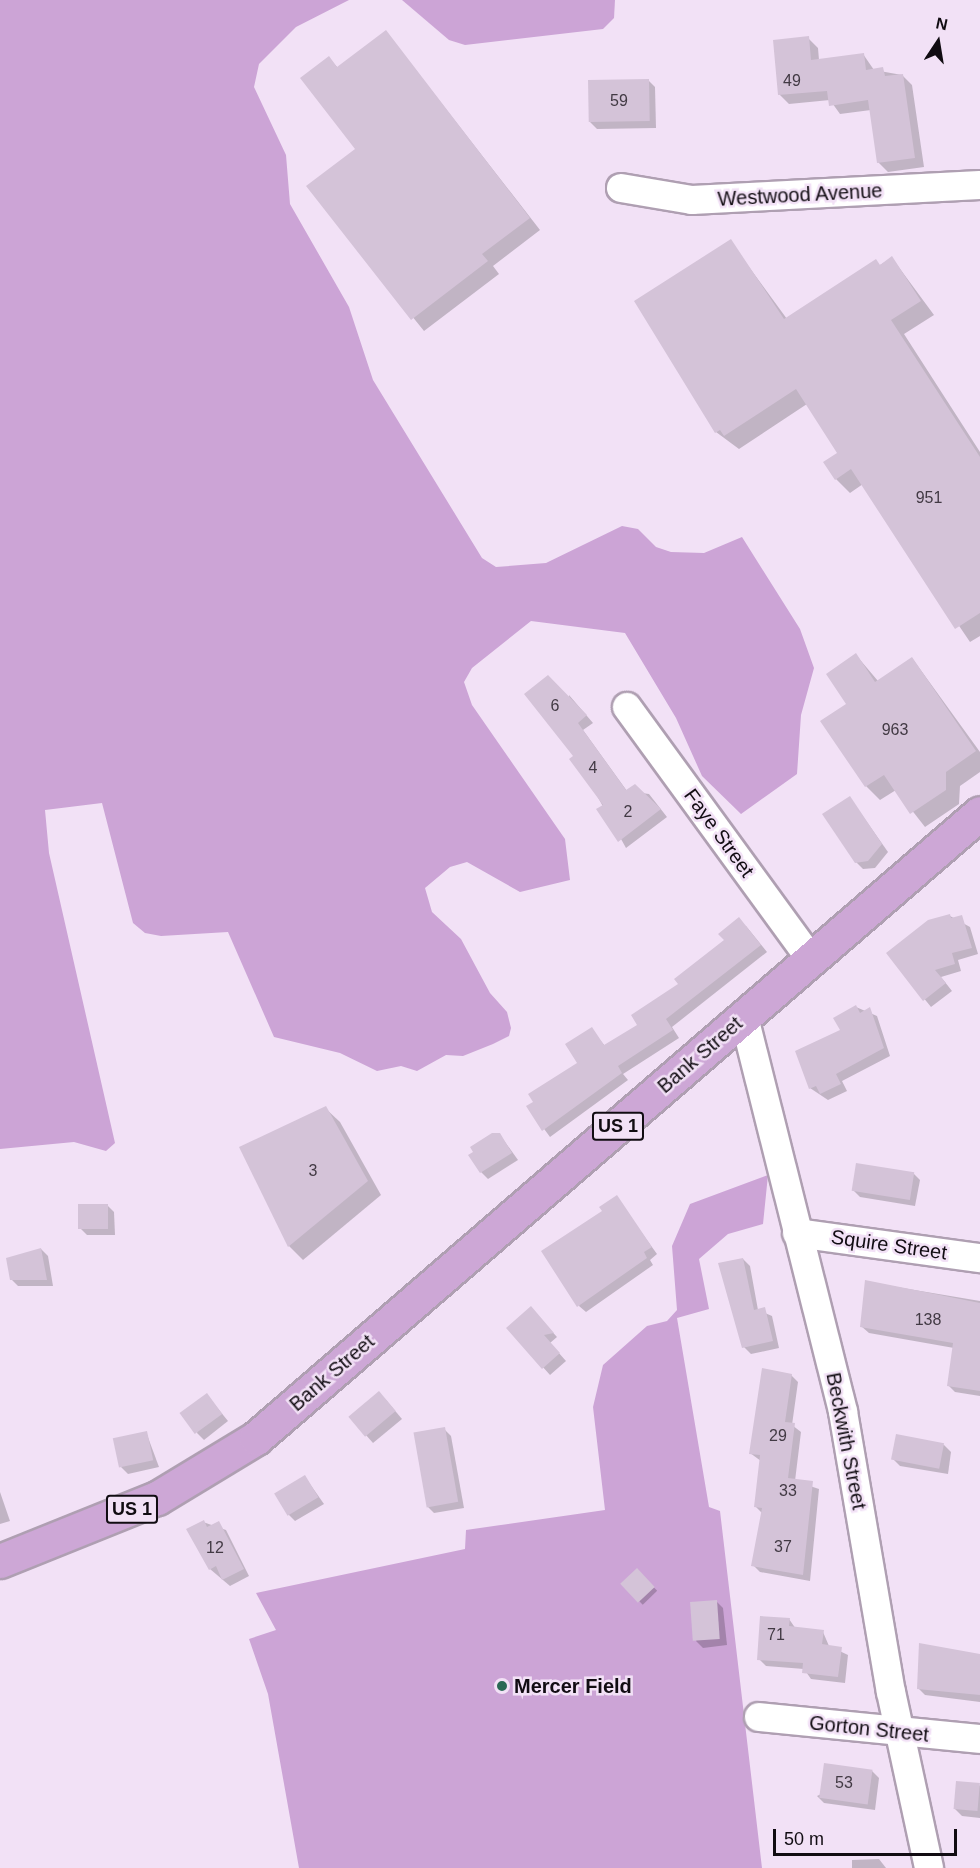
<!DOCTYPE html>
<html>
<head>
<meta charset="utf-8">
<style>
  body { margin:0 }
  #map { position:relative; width:980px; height:1868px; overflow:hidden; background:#f2e1f6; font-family:Helvetica,sans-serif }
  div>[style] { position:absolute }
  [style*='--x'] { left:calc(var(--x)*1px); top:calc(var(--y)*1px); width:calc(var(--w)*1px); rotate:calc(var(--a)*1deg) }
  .green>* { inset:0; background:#cca4d6 }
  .shadow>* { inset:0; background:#0003; transform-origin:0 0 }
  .building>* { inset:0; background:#d4c3d8; transform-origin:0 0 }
  .roads { filter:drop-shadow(2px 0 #af9fb2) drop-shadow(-2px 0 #af9fb2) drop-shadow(0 2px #af9fb2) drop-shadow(0 -2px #af9fb2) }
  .minor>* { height:28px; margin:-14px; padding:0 14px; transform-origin:14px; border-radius:14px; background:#fff }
  .major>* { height:33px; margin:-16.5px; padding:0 16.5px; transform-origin:16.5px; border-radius:16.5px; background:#cda7d6 }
  .dots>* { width:16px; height:16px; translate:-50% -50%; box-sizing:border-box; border:3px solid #f2e1f6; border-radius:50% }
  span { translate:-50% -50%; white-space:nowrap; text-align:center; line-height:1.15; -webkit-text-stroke:5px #f2e1f6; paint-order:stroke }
  .number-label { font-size:16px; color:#423a44 }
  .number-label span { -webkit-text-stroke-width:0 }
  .shield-label span { padding:2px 4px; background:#f2e1f6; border:2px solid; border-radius:4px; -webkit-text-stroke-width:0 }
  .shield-label { font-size:18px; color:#110c12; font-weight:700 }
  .street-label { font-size:20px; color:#110c12 }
  .poi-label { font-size:20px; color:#110c12; font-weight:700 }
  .left { translate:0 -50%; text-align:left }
  .north { position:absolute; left:908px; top:12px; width:60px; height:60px; -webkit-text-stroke:4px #f2e1f6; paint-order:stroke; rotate:12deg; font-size:16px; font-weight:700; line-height:24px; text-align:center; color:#110c12 }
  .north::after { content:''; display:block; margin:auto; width:21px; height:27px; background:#110c12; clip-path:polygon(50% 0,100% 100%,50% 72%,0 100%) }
  .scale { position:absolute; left:773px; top:1829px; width:184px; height:27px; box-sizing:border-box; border:3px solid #110c12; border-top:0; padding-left:8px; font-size:18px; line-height:21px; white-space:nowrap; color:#110c12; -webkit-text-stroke:4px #f2e1f6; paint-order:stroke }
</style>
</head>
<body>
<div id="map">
  <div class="green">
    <i style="clip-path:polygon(0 0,349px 0,296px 27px,259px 64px,254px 87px,286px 155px,290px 204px,349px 307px,373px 380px,482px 558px,496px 567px,546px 563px,622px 526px,638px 529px,656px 547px,671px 552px,704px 553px,742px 537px,800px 629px,814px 668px,801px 715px,797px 774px,741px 814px,702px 776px,676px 718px,625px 633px,531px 621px,472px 668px,464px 682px,472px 705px,565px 839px,570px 880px,520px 892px,467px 862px,450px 867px,425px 888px,432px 912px,461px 939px,490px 993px,507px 1012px,511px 1028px,509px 1036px,493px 1044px,463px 1056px,446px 1055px,417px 1071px,401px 1066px,377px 1071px,340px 1053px,274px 1037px,228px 932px,161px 936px,145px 933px,133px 923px,102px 803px,45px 810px,49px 853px,115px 1143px,106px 1151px,74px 1142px,0 1149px)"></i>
    <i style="clip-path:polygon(402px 0,615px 0,614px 18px,603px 29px,465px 45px,449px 40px)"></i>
    <i style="clip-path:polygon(768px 1175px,763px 1224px,728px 1234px,699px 1259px,709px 1309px,677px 1318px,709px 1507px,720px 1511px,762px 1868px,299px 1868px,268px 1694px,249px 1639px,276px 1630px,256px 1593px,465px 1549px,466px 1530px,605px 1510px,593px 1407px,603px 1365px,647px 1326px,667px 1321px,677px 1310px,672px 1246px,690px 1204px)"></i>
  </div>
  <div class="shadow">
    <i style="clip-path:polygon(386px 32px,540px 230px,493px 266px,499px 274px,424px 331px,308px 187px,357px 149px,329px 58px,338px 68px)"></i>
    <i style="clip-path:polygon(808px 38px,818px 48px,819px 60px,863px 54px,874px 70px,902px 75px,912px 85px,924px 167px,888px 172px,878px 162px,871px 110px,840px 114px,830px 100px,789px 104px,779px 94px)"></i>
    <i style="clip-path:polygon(648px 80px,655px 87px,656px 128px,597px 129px,590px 122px)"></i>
    <i style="clip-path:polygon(730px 241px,787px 319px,892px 258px,934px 315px,904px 334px,980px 452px,980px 636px,970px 642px,863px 484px,850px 493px,836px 479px,839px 453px,807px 404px,739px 449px,716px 432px)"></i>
    <i style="clip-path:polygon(856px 655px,878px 681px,912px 658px,980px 752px,980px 772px,960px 786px,959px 804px,925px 827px,896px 790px,880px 800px,866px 786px,822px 722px,848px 704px)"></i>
    <i style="clip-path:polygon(569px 695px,593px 723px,583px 730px,627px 791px,649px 794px,667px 817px,626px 848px,575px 756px)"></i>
    <i style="clip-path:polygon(850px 798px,888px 852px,875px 868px,863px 869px,856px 862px)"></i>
    <i style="clip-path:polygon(950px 916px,970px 927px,978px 954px,958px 960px,961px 971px,941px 977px,952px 991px,931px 1007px,888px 954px)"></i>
    <i style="clip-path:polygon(746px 926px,767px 952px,672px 1027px,679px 1038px,623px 1074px,628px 1080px,550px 1137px,528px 1107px,579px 1063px,591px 1029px,605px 1046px,639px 1026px)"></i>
    <i style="clip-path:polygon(856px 1007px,877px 1016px,890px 1056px,842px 1081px,847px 1091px,828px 1100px,810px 1088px)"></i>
    <i style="clip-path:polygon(325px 1108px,340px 1122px,381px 1195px,303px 1260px,289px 1246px,241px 1147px)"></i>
    <i style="clip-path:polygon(500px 1135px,518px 1160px,488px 1179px,481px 1172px)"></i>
    <i style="clip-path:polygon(913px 1173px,920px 1180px,915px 1206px,860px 1197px,853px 1190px)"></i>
    <i style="clip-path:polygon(616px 1197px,657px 1254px,650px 1260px,653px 1265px,586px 1312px,579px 1306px,604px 1212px)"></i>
    <i style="clip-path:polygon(107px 1205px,114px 1212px,115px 1235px,87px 1235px,80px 1228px)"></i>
    <i style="clip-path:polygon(41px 1249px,48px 1256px,53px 1286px,18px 1286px,11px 1279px)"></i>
    <i style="clip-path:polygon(743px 1259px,750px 1266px,758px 1310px,772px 1316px,779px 1348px,751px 1354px,744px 1347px,719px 1264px)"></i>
    <i style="clip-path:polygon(867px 1282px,980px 1301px,980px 1396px,955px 1392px,948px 1385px,954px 1348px,869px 1333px,861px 1326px)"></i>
    <i style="clip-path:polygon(537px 1315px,557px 1337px,550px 1343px,566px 1361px,550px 1375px,508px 1328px)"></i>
    <i style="clip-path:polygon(791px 1375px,798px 1382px,792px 1425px,801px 1432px,795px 1481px,819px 1489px,810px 1581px,760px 1572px,753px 1565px,762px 1513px,756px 1507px,761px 1461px,750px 1453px)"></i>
    <i style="clip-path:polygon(207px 1395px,228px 1421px,204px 1440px,197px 1433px)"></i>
    <i style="clip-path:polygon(386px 1400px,402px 1419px,373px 1443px,350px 1417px)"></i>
    <i style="clip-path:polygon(444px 1429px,451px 1436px,464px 1508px,434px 1513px,427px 1506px)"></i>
    <i style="clip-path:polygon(146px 1432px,159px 1467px,128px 1474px,121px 1467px)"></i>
    <i style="clip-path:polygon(944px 1445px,951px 1452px,948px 1474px,900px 1466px,893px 1459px)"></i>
    <i style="clip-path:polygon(305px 1477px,324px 1504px,295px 1521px,288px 1514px)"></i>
    <i style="clip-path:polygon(0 1492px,10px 1521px,0 1524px)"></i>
    <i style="clip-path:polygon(203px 1522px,226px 1530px,249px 1576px,230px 1586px,210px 1569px)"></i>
    <i style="left:637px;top:1570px;width:29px;height:20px;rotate:46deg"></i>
    <i style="clip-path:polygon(716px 1601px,723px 1608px,727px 1645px,703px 1648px,696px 1641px)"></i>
    <i style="clip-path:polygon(789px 1619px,796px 1629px,823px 1632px,829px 1646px,848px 1655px,845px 1683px,811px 1679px,804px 1669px,766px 1666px,759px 1659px)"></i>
    <i style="clip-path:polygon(920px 1644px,980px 1655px,980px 1702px,925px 1695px,918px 1688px)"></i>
    <i style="clip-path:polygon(872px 1771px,879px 1778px,875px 1810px,824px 1803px,817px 1796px)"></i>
    <i style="clip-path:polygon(980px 1785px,980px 1818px,962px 1816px,955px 1809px)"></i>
    <i style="clip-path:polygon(879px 1859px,886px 1868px,852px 1868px,852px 1860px)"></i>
  </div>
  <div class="building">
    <i style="clip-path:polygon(386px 30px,530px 218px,482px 254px,488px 261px,411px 320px,306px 186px,355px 149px,300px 78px,329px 56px,337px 67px)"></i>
    <i style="clip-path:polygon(809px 36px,811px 60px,864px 53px,866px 70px,883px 67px,885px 76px,903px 74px,915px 158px,877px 163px,868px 100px,829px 106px,827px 91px,778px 95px,773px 40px)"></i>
    <i style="left:649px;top:79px;width:42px;height:61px;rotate:89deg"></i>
    <i style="clip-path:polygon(731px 239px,784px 319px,876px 259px,880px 265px,892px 256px,921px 301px,891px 320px,980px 457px,980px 613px,955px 629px,851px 469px,835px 480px,823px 462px,837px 453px,796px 389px,724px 436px,720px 430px,715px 433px,634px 301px)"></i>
    <i style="clip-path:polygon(856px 653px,875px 682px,912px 657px,976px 751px,946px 772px,946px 790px,910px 814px,884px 775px,865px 787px,820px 721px,846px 704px,826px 674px)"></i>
    <i style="clip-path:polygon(548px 675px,587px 715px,578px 723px,626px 790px,635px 784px,661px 809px,618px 842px,596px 809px,603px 805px,569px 759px,573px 756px,524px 694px)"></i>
    <i style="clip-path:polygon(850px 796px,882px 844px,868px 861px,855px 863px,822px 814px)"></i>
    <i style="clip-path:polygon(950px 914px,951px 918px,962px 915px,972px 948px,952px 953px,955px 964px,935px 970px,946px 983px,923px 1001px,886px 953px,928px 920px)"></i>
    <i style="clip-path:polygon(739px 917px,761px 945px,666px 1019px,673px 1030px,618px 1066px,622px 1073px,542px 1131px,526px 1106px,533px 1102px,528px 1094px,577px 1063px,565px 1044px,592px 1027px,604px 1045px,637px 1025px,631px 1015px,678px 984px,674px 979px,724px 940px,718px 934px)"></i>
    <i style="clip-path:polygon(856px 1005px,860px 1013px,870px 1007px,884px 1048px,836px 1074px,841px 1084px,820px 1094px,816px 1086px,809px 1089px,795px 1051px,840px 1030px,833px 1018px)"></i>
    <i style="clip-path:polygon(326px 1106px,368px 1181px,288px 1247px,239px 1147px)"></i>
    <i style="clip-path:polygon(492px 1133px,500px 1133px,512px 1153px,480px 1173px,468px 1155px,473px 1152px,470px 1147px)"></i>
    <i style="left:856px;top:1163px;width:59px;height:28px;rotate:9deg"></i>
    <i style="clip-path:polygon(617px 1195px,652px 1247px,644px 1252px,647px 1258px,577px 1307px,541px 1251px,602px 1211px,599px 1207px)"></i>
    <i style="left:78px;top:1204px;width:30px;height:25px"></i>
    <i style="clip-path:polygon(41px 1248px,47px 1280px,10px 1280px,6px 1258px)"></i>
    <i style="clip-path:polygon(743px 1258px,754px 1310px,765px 1307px,773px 1341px,742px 1348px,718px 1263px)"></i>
    <i style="clip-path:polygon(865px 1280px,980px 1303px,980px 1391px,947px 1386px,953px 1343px,860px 1327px)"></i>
    <i style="clip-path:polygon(531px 1306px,554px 1333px,544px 1335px,560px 1353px,542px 1369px,506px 1328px)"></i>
    <i style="clip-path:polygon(762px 1368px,792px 1374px,785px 1422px,795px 1423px,788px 1478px,813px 1481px,803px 1575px,751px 1566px,762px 1508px,754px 1507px,760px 1455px,749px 1454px)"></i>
    <i style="left:379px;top:1391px;width:26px;height:40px;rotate:50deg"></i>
    <i style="left:207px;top:1393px;width:26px;height:34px;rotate:54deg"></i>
    <i style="left:445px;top:1427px;width:76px;height:32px;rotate:80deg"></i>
    <i style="left:147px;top:1431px;width:30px;height:35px;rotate:78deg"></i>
    <i style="left:896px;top:1434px;width:49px;height:26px;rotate:11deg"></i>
    <i style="left:305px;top:1475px;width:26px;height:36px;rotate:59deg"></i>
    <i style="clip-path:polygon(204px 1520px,207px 1527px,219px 1521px,244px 1569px,222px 1580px,216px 1566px,209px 1570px,186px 1529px)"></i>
    <i style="left:637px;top:1568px;width:26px;height:23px;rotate:47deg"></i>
    <i style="left:717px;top:1600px;width:39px;height:27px;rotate:86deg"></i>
    <i style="clip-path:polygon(760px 1616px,790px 1618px,789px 1626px,824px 1630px,822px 1644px,842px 1647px,838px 1677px,802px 1673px,803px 1663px,757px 1660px)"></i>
    <i style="clip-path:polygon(919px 1643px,980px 1654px,980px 1695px,917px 1689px)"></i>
    <i style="left:824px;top:1763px;width:49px;height:35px;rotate:8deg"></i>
    <i style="left:956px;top:1781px;width:24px;height:28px;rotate:5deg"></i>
  </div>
  <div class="roads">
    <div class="minor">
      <i style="--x:621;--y:188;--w:72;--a:9.6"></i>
      <i style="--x:692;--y:200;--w:288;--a:-3"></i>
      <i style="--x:627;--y:707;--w:312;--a:53.9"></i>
      <i style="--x:744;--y:1017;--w:407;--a:75.9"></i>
      <i style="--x:843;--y:1412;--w:284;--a:80.3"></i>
      <i style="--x:891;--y:1692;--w:180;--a:77.8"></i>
      <i style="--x:797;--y:1233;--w:185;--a:7.8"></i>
      <i style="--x:759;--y:1717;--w:222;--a:5.7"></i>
    </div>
    <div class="major">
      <i style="--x:0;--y:1561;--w:169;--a:-21.9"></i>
      <i style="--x:157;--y:1498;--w:116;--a:-31.2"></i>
      <i style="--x:256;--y:1438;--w:956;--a:-40.8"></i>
    </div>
  </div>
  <div class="dots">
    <i style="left:502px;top:1686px;background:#2a6955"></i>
  </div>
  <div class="number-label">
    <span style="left:792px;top:81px">49</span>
    <span style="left:619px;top:101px">59</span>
    <span style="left:929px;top:498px">951</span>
    <span style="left:555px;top:706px">6</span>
    <span style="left:895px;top:730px">963</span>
    <span style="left:593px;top:768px">4</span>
    <span style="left:628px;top:812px">2</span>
    <span style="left:313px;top:1171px">3</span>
    <span style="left:928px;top:1320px">138</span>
    <span style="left:778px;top:1436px">29</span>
    <span style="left:788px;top:1491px">33</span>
    <span style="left:783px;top:1547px">37</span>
    <span style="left:215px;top:1548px">12</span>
    <span style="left:776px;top:1635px">71</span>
    <span style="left:844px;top:1783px">53</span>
  </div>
  <div class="shield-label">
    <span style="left:618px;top:1126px">US 1</span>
    <span style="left:132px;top:1509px">US 1</span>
  </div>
  <div class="street-label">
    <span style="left:800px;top:195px;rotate:-3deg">Westwood Avenue</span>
    <span style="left:719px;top:833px;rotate:54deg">Faye Street</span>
    <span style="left:700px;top:1055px;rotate:-41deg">Bank Street</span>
    <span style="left:889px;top:1245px;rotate:8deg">Squire Street</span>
    <span style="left:332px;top:1373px;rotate:-41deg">Bank Street</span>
    <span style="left:846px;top:1441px;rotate:79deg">Beckwith Street</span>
    <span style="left:869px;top:1729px;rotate:6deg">Gorton Street</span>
  </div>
  <div class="poi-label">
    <span class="left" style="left:514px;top:1686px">Mercer Field</span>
  </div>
  <div class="north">N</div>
  <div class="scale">50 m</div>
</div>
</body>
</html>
